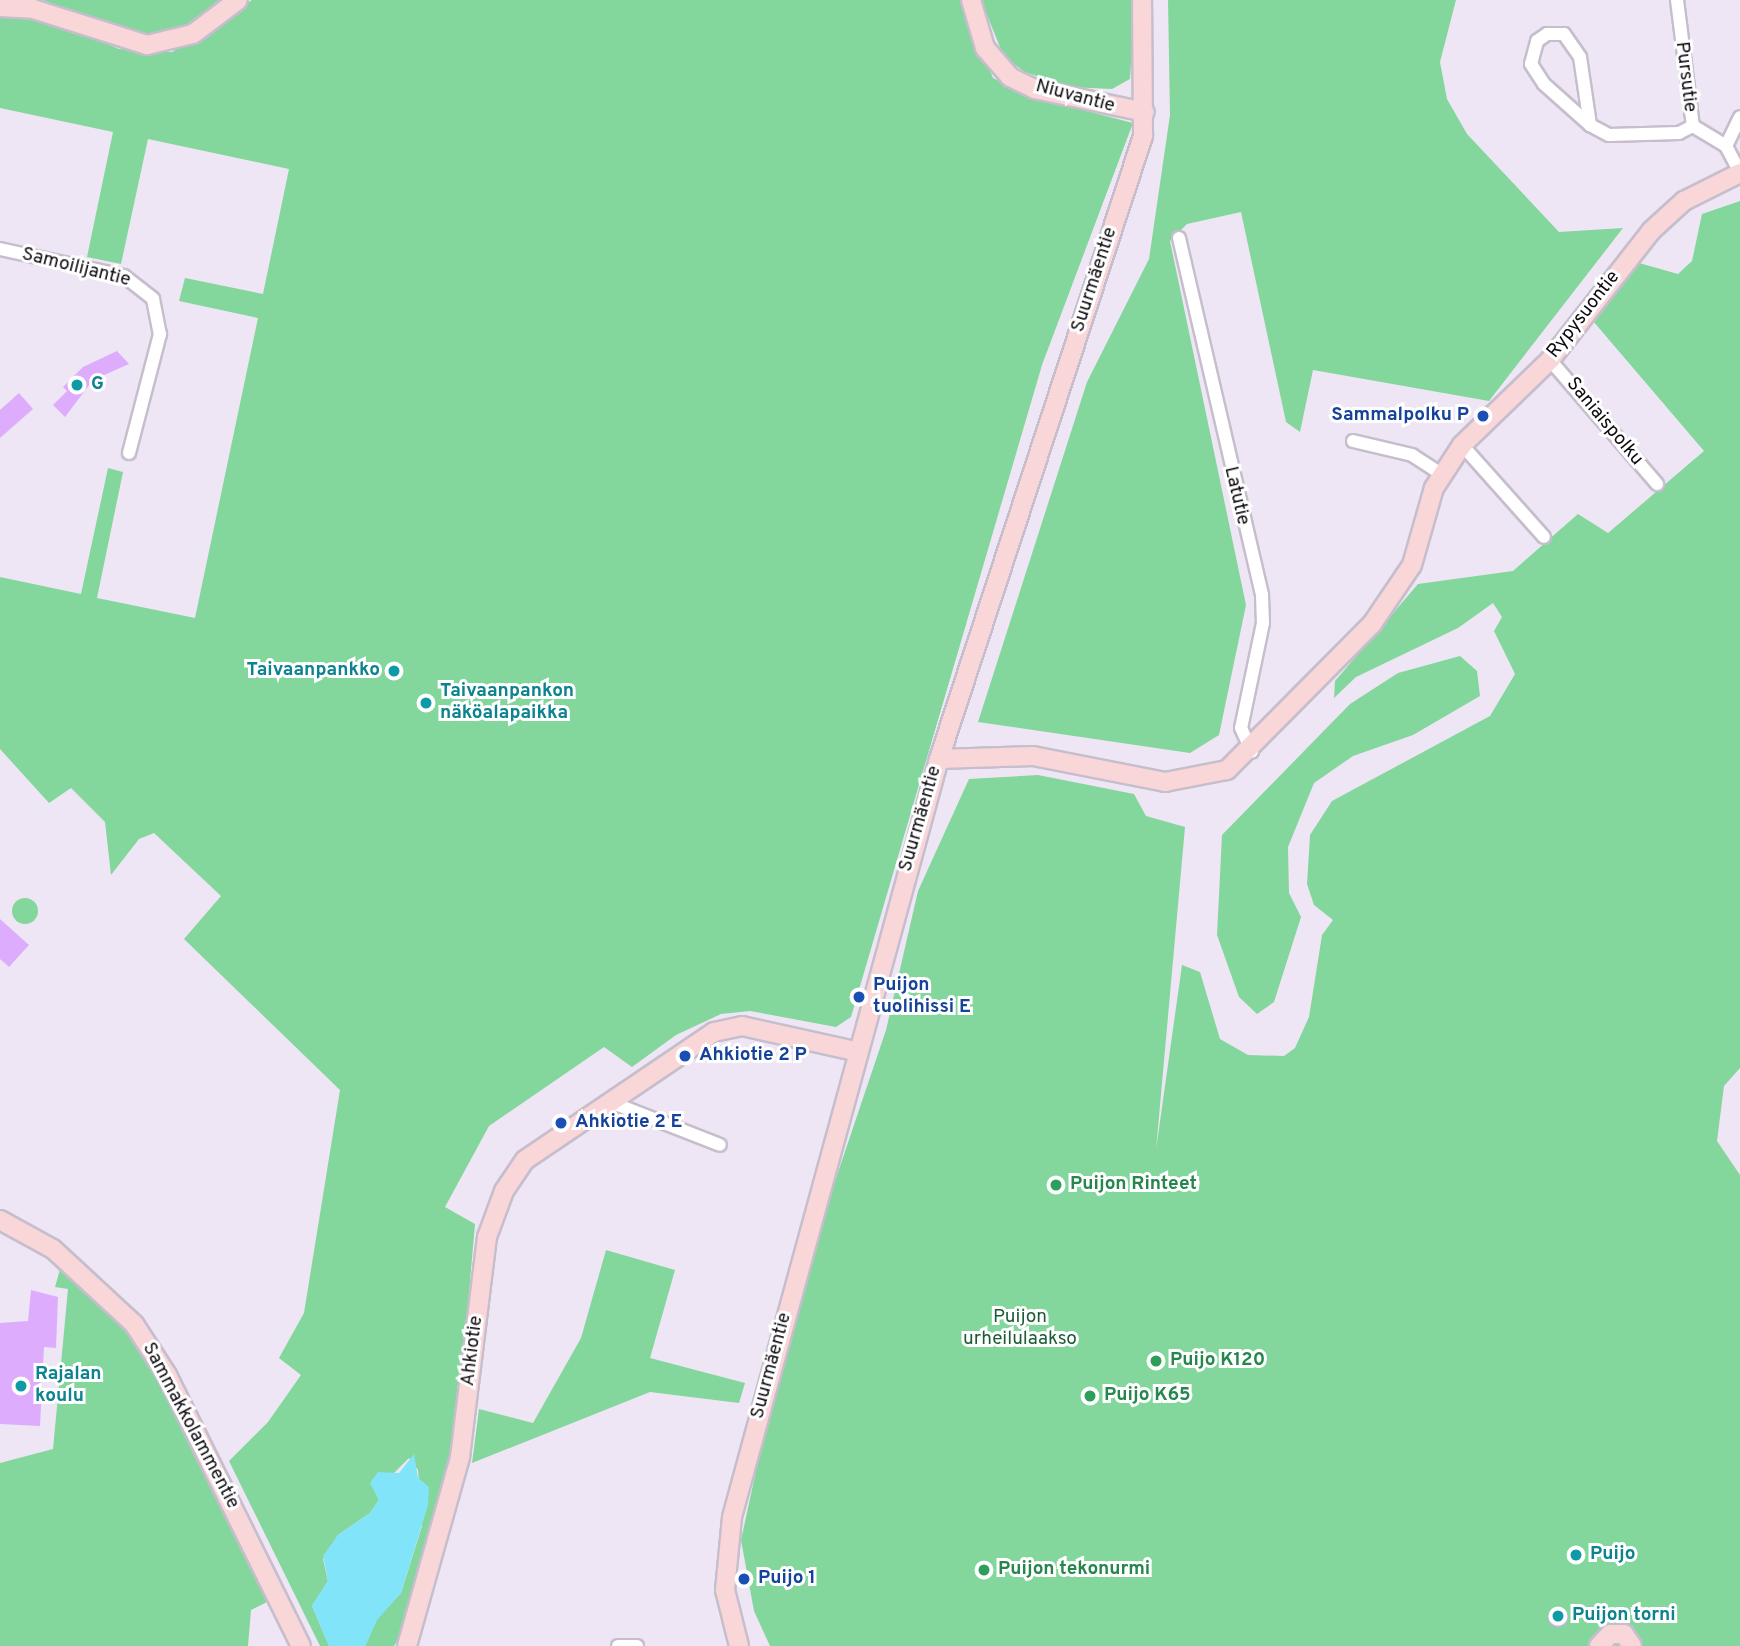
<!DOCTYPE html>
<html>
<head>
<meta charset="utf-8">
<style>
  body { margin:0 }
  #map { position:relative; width:1740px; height:1646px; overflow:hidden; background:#efe6f5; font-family:Overpass,sans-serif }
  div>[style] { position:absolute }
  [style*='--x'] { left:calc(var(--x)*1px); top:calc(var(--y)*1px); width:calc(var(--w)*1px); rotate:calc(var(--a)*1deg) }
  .green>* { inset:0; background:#83d69c }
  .round { border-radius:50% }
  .water>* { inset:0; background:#81e4f9 }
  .building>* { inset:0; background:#deacfd }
  .roads { filter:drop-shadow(2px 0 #c6becc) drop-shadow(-2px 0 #c6becc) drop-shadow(0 2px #c6becc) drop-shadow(0 -2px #c6becc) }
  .street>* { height:12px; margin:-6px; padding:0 6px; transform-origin:6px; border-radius:6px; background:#fff }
  .secondary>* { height:18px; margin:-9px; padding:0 9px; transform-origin:9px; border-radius:9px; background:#f9d6d8 }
  .dots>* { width:19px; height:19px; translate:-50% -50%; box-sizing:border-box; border:4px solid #fff; border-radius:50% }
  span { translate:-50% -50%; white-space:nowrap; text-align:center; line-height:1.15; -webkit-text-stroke:6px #fff; paint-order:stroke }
  .street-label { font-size:19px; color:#0e0b10 }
  .culture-label { font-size:19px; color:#0d838f; font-weight:700 }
  .left { translate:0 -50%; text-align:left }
  .right { translate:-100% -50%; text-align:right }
  .transit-label { font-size:19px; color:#164399; font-weight:700 }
  .leisure-label { font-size:19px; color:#27864d; font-weight:700 }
  .park-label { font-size:19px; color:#1c5c35 }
</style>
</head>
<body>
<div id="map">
  <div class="green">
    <i style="clip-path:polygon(43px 0,229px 0,176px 33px,133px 36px)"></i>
    <i style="clip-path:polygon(252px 0,961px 0,993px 78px,1029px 96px,1133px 123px,1042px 365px,851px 1017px,836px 1027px,750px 1011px,721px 1014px,676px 1035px,632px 1067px,604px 1047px,489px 1126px,445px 1207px,475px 1224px,454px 1465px,412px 1618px,394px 1646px,365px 1646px,377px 1619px,401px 1593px,422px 1526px,418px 1470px,409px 1458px,375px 1492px,379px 1500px,370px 1513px,338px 1535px,323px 1559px,328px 1581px,312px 1606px,329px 1646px,320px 1646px,229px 1461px,268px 1422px,301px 1375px,279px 1358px,304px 1313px,340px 1090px,184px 939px,221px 896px,154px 833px,139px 839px,111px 875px,105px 822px,71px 788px,49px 803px,0 749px,0 577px,81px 594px,108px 468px,123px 472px,97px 598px,195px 618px,258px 318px,179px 301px,185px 278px,263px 294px,289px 169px,148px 139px,121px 264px,87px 257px,113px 132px,0 108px,0 14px,64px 25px,119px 49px,172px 52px)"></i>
    <i style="clip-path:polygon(981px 0,1135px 0,1130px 79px,1112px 89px,1068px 87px,1025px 72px,1004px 57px)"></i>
    <i style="clip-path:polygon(1168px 0,1456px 0,1440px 62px,1447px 99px,1467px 134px,1559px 232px,1623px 228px,1489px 401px,1313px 370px,1300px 432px,1286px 422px,1241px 212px,1187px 224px,1170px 241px,1246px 605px,1219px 735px,1190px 753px,978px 722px,1087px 382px,1149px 259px,1170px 115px)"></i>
    <i style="clip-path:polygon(1740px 201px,1740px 1068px,1724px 1086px,1717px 1141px,1740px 1175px,1740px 1646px,770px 1646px,754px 1611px,741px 1540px,768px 1416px,797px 1294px,886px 1030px,918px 891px,969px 779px,1038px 775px,1134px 794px,1146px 816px,1185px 827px,1156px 1150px,1182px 965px,1200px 972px,1220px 1039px,1248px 1055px,1284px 1056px,1295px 1048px,1309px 1017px,1322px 935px,1333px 920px,1314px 905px,1307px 884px,1310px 835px,1332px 801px,1490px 716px,1515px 674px,1494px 631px,1502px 617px,1493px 603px,1458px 628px,1356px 677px,1334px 698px,1335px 681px,1418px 584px,1513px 571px,1578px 514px,1608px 533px,1704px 451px,1593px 321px,1639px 263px,1678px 274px,1692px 261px,1702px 214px)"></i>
    <i style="clip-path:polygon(1460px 656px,1477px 671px,1480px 696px,1413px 735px,1353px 756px,1314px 783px,1288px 847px,1289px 893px,1301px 917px,1274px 1002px,1257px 1014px,1239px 997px,1217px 935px,1222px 835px,1350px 704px,1398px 673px)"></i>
    <i class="round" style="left:12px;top:898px;width:26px;height:26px"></i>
    <i style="clip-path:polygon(606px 1250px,675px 1270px,650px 1358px,745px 1383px,739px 1403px,650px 1392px,472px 1463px,479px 1409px,533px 1423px,581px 1338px)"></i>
    <i style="clip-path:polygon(61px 1266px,115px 1311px,156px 1367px,267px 1602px,251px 1610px,248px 1646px,0 1646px,0 1463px,53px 1449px,68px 1289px,55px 1287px)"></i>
  </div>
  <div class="water">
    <i style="clip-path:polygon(414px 1454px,418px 1478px,429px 1487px,428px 1505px,401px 1593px,377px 1620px,365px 1646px,329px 1646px,312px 1606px,328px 1581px,323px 1556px,338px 1535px,370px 1513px,379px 1500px,370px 1483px,378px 1472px,399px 1473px)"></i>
  </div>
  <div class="building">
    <i style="clip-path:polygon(117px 351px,129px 364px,93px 380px,65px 417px,53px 405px,67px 391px,63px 387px,83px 367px)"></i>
    <i style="clip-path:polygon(19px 393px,33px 409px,0 438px,0 410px)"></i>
    <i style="clip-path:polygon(0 919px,29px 945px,9px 967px,0 959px)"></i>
    <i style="clip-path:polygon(31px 1290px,58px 1297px,56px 1348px,44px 1347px,40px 1426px,0 1424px,0 1323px,28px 1321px)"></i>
    <i class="round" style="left:1548px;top:1607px;width:20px;height:20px"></i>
  </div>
  <div class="roads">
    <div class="street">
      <i style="--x:1677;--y:0;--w:127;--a:82.8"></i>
      <i style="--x:1693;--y:126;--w:39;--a:31"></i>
      <i style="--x:1726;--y:146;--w:30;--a:62"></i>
      <i style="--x:1590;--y:125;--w:62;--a:-138.3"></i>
      <i style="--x:1544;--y:84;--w:24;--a:-123"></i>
      <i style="--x:1531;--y:64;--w:24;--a:-75"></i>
      <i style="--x:1537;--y:41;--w:12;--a:-35"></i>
      <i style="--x:1547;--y:34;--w:17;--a:0"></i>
      <i style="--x:1564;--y:34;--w:28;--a:55"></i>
      <i style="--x:1580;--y:57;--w:69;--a:81.6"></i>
      <i style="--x:1590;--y:125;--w:21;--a:28"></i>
      <i style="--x:1609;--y:135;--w:70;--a:-1.6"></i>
      <i style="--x:1679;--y:133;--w:16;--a:-27"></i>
      <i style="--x:1726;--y:146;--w:32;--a:-64"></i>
      <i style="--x:1179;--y:238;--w:367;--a:76.9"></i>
      <i style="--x:1262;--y:595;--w:28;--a:88"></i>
      <i style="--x:1263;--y:623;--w:107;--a:101.8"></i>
      <i style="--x:1241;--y:728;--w:26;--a:65"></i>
      <i style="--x:0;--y:249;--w:127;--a:12.3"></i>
      <i style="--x:124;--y:276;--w:37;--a:38"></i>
      <i style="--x:153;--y:299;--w:36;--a:79"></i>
      <i style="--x:160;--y:334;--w:123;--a:104.6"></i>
      <i style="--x:1550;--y:360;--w:164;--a:49.2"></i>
      <i style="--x:1353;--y:441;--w:61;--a:13.3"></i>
      <i style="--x:1412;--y:455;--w:33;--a:33"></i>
      <i style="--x:1462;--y:445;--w:123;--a:48.3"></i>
      <i style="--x:608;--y:1101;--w:120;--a:21.4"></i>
      <i style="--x:618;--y:1646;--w:19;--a:0"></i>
    </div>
    <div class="secondary">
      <i style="--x:971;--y:0;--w:50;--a:73.7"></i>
      <i style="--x:985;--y:48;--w:38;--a:49"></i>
      <i style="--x:1010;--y:77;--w:28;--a:26"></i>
      <i style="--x:1035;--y:89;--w:112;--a:11.8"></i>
      <i style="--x:0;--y:7;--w:33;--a:3"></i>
      <i style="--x:33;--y:9;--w:120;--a:17.5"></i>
      <i style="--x:147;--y:45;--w:47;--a:-13.4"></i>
      <i style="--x:193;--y:34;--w:56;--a:-37.1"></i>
      <i style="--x:939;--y:759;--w:94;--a:-1.8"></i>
      <i style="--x:1033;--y:756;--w:135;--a:11.1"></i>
      <i style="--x:1165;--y:782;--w:63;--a:-11"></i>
      <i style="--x:1227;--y:770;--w:206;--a:-45.2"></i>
      <i style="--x:1372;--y:624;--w:71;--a:-55.9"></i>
      <i style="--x:1412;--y:565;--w:80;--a:-74.1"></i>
      <i style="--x:1434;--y:488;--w:51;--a:-56.9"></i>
      <i style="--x:1462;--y:445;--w:122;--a:-44"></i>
      <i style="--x:1550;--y:360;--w:164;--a:-51.9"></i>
      <i style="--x:1651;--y:231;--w:45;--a:-42.3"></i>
      <i style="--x:1684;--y:201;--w:63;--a:-26.6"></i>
      <i style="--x:0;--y:1220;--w:60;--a:28.7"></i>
      <i style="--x:53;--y:1249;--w:110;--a:42.8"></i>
      <i style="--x:134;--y:1324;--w:61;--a:57.1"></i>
      <i style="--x:167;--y:1375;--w:302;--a:63.7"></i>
      <i style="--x:407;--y:1646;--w:196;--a:-74.3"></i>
      <i style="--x:460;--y:1457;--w:222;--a:-83"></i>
      <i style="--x:487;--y:1237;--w:49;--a:-69.7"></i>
      <i style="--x:504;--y:1191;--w:37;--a:-56"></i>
      <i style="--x:525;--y:1160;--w:228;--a:-34.1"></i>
      <i style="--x:714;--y:1032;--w:29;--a:-12"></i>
      <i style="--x:742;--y:1026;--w:116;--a:12.5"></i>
      <i style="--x:739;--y:1646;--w:58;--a:-104"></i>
      <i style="--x:725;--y:1590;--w:73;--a:-84.5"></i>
      <i style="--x:732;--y:1517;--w:786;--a:-74.73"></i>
      <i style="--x:939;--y:759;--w:656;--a:-71.87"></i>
      <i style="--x:1143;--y:136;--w:136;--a:-90.4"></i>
      <i style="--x:1599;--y:1646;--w:16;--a:-47"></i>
      <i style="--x:1610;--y:1634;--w:14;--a:0"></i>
      <i style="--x:1624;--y:1634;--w:14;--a:56"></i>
    </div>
  </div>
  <div class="dots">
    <i style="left:77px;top:385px;background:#0f9aa8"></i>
    <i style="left:1483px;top:416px;background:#1a4fb4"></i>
    <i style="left:394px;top:671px;background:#0f9aa8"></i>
    <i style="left:426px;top:703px;background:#0f9aa8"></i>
    <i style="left:859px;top:997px;background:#1a4fb4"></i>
    <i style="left:685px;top:1056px;background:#1a4fb4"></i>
    <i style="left:561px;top:1123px;background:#1a4fb4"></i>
    <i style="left:1056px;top:1185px;background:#2e9e5b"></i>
    <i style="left:1156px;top:1361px;background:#2e9e5b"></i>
    <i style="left:21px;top:1386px;background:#0f9aa8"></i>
    <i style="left:1090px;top:1396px;background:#2e9e5b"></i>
    <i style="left:1576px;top:1555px;background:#0f9aa8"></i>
    <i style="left:984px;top:1570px;background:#2e9e5b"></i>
    <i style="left:744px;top:1579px;background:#1a4fb4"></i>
    <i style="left:1558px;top:1616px;background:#0f9aa8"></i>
  </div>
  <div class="street-label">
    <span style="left:1685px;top:77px;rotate:83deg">Pursutie</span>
    <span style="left:1075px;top:97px;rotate:15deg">Niuvantie</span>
    <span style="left:76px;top:268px;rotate:14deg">Samoilijantie</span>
    <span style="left:1095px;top:280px;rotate:-72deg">Suurmäentie</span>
    <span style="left:1584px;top:315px;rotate:-52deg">Rypysuontie</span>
    <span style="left:1604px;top:422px;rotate:50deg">Saniaispolku</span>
    <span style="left:1236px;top:496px;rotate:77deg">Latutie</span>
    <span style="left:921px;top:819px;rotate:-74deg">Suurmäentie</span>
    <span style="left:473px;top:1351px;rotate:-83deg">Ahkiotie</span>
    <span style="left:772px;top:1366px;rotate:-75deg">Suurmäentie</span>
    <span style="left:190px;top:1426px;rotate:62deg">Sammakkolammentie</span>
  </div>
  <div class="culture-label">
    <span class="left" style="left:91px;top:385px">G</span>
    <span class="right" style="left:380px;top:671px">Taivaanpankko</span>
    <span class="left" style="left:440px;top:703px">Taivaanpankon<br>näköalapaikka</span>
    <span class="left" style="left:35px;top:1386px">Rajalan<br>koulu</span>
    <span class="left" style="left:1590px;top:1555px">Puijo</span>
    <span class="left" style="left:1572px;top:1616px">Puijon torni</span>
  </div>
  <div class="transit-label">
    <span class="right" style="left:1469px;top:416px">Sammalpolku P</span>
    <span class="left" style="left:873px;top:997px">Puijon<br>tuolihissi E</span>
    <span class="left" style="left:699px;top:1056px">Ahkiotie 2 P</span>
    <span class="left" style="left:575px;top:1123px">Ahkiotie 2 E</span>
    <span class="left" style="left:758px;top:1579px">Puijo 1</span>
  </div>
  <div class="leisure-label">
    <span class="left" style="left:1070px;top:1185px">Puijon Rinteet</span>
    <span class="left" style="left:1170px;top:1361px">Puijo K120</span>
    <span class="left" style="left:1104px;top:1396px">Puijo K65</span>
    <span class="left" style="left:998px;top:1570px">Puijon tekonurmi</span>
  </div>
  <div class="park-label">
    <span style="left:1020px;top:1329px">Puijon<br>urheilulaakso</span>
  </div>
</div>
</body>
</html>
